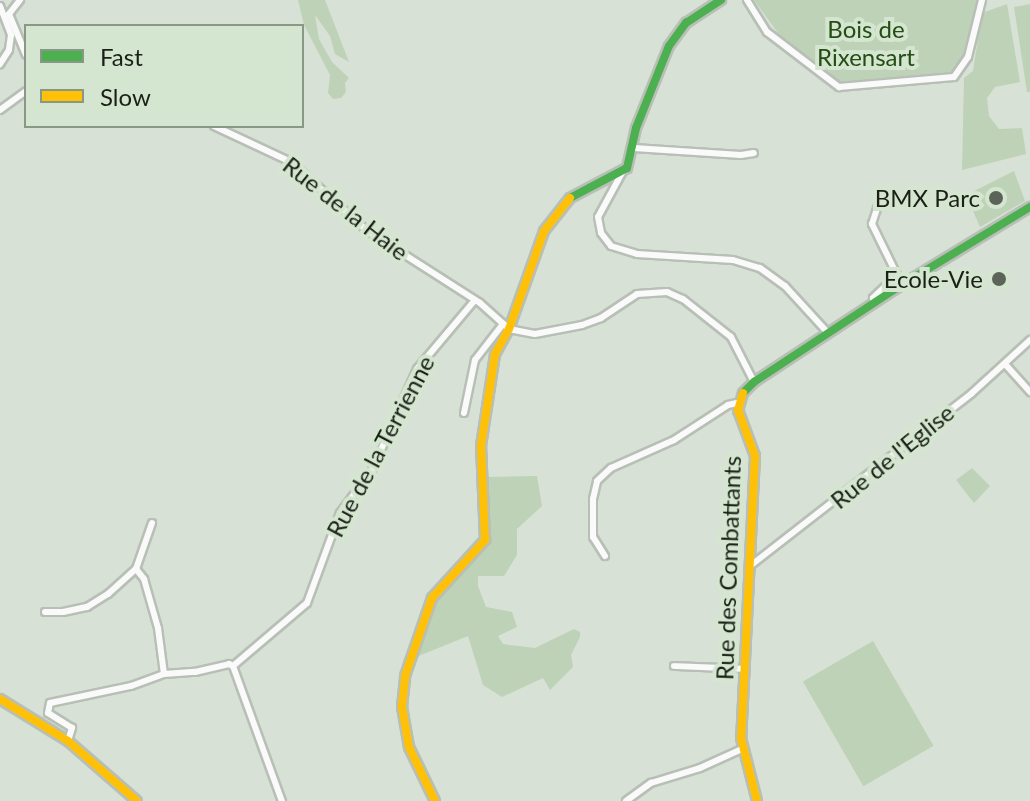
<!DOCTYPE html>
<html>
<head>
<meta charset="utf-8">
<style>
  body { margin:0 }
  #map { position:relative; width:1030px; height:801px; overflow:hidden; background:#d8e1d5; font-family:Lato,sans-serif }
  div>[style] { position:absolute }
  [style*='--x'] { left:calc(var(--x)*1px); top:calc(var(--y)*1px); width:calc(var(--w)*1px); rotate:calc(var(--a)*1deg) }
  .green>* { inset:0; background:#bed2b8; transform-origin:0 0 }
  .roads { filter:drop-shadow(2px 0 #b8bfb6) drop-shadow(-2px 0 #b8bfb6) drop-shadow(0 2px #b8bfb6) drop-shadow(0 -2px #b8bfb6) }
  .street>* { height:6px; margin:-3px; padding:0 3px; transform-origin:3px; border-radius:3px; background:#f9faf9 }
  .fast>* { height:8px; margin:-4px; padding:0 4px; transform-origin:4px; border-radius:4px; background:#4caf50 }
  .slow>* { height:8px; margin:-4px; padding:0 4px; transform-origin:4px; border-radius:4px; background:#ffc107 }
  .dots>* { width:22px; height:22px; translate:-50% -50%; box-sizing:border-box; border:4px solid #d5e6d0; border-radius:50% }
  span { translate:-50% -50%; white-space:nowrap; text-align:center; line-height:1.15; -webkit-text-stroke:8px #d5e6d0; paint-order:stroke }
  .park-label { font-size:24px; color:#244d14 }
  .poi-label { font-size:24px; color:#1a2018 }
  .right { translate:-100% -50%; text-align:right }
  .street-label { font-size:24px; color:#1a2018 }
  .legend { position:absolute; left:24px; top:24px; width:280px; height:104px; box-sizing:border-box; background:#d5e6d0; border:2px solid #8a9786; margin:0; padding:10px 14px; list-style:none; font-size:24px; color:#1a2018 }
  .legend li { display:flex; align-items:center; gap:16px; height:40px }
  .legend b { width:40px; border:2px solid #8a9786 }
</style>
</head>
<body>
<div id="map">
  <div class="green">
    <i style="clip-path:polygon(298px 0,325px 0,349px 62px,335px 54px,330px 36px,315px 15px,319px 39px,332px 62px,349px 78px,345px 83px,346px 92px,341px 98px,333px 99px,328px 93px,330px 75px,304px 25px)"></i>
    <i style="clip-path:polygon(754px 0,978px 0,966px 54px,946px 78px,833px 86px,783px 40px)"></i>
    <i style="clip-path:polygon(1007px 4px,1020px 82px,995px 87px,987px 98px,989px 116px,999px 129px,1022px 128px,1026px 154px,962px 170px,964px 78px,973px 71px,982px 13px)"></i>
    <i style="clip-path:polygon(1030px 4px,1030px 92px,1027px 92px,1014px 7px)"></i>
    <i style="clip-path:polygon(1014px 171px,1025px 201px,980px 227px,966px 195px)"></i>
    <i style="clip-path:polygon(972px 468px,990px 486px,974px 503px,956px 480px)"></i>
    <i style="clip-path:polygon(537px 476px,542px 506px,517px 529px,517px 555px,504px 576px,478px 576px,478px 586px,486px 607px,512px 612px,517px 627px,498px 636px,503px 644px,535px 648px,574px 629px,580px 632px,580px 637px,571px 655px,573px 667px,550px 690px,543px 678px,502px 697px,483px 685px,468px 636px,416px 657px,432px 601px,487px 539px,487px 477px)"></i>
    <i style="left:873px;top:641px;width:121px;height:81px;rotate:60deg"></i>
  </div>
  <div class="roads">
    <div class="street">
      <i style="--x:747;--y:0;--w:38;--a:58"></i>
      <i style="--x:767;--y:32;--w:91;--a:37.4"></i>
      <i style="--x:839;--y:87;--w:115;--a:-5"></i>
      <i style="--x:954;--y:77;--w:24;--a:-55"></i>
      <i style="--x:968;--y:57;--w:59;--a:-76.2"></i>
      <i style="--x:0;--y:6;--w:31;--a:69"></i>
      <i style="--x:11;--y:35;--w:15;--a:98"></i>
      <i style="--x:9;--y:50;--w:17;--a:123"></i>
      <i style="--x:9;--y:14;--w:44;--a:67.5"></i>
      <i style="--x:9;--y:14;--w:18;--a:-52"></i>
      <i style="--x:0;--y:110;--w:32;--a:-36"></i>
      <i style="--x:214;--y:126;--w:85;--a:25.1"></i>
      <i style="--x:291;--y:162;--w:101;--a:42.2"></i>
      <i style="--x:366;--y:230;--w:135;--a:32.6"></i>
      <i style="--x:480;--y:303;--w:39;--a:42"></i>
      <i style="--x:509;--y:329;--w:26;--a:11"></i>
      <i style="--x:535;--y:334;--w:48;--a:-10.8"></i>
      <i style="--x:582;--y:325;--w:20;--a:-20"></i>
      <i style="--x:601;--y:318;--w:43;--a:-33.7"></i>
      <i style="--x:637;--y:294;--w:30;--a:-4"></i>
      <i style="--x:667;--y:292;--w:17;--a:24"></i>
      <i style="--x:683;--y:299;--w:61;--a:38.4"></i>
      <i style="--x:731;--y:337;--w:51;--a:62.9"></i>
      <i style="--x:634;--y:148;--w:107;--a:3.7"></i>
      <i style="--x:741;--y:155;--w:13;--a:-9"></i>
      <i style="--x:623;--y:171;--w:52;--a:118.5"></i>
      <i style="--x:598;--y:217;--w:16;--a:79"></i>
      <i style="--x:601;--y:233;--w:16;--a:52"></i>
      <i style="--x:611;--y:246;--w:27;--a:17"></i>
      <i style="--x:637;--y:254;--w:96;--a:3.6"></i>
      <i style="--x:733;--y:260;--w:28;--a:17"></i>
      <i style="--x:760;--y:268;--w:31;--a:36"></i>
      <i style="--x:785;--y:286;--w:64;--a:47.5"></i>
      <i style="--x:874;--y:303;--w:5;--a:-101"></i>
      <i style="--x:873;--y:298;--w:33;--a:-44"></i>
      <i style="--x:897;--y:275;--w:57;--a:-116.1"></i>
      <i style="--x:872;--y:224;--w:23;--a:-72"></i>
      <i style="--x:1005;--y:364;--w:38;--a:48"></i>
      <i style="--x:464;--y:413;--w:54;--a:-78.3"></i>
      <i style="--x:475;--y:360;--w:46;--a:-52.1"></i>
      <i style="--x:152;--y:523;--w:49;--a:109.2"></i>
      <i style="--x:136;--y:569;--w:13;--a:51"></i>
      <i style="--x:144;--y:579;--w:51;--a:74.1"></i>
      <i style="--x:158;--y:628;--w:46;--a:82.6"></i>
      <i style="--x:605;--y:556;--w:22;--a:-122"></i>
      <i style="--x:593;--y:537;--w:38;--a:-90"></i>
      <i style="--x:593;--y:499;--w:18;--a:-77"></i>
      <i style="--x:597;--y:481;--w:19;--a:-43"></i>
      <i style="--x:611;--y:468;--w:69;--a:-24"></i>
      <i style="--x:674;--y:440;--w:64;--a:-32.9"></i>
      <i style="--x:728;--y:405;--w:9;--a:-13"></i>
      <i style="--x:750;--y:566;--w:281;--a:-37.9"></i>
      <i style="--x:972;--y:393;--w:79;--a:-42.4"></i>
      <i style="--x:45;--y:612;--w:18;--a:0"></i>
      <i style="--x:63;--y:612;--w:25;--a:-12"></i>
      <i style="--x:87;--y:607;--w:25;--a:-32"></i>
      <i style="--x:108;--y:594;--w:38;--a:-42"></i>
      <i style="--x:233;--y:666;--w:97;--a:-40.4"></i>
      <i style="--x:307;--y:603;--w:96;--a:-69.9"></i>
      <i style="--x:340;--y:513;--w:54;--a:-53.3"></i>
      <i style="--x:372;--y:470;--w:111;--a:-66"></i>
      <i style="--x:417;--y:369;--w:90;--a:-50"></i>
      <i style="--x:233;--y:666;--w:144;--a:70.1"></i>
      <i style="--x:674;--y:666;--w:71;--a:2.4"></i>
      <i style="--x:68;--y:741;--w:14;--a:-73"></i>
      <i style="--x:72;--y:728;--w:28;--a:-148"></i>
      <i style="--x:48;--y:713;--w:10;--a:-79"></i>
      <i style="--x:50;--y:703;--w:83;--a:-11.9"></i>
      <i style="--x:131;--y:686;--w:35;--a:-20"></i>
      <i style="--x:164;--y:674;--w:31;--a:-4"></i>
      <i style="--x:195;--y:672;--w:35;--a:-13"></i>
      <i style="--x:229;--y:664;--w:4;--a:27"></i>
      <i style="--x:626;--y:801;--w:31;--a:-36"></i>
      <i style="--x:651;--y:783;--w:51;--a:-17"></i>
      <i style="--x:700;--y:768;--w:46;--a:-24.3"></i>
    </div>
    <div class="fast">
      <i style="--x:570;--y:198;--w:64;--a:-27.8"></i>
      <i style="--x:627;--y:168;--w:41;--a:-77.3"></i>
      <i style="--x:636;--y:128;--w:88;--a:-68.1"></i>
      <i style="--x:669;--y:46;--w:29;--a:-54"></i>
      <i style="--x:686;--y:23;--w:42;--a:-33.3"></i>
      <i style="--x:743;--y:393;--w:16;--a:-45"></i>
      <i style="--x:754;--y:382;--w:169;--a:-33.4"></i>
      <i style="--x:895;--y:289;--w:158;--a:-31.3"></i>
    </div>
    <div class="slow">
      <i style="--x:743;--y:393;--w:18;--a:106"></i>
      <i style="--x:738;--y:410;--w:49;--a:69.7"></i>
      <i style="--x:755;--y:456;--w:282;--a:92.8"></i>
      <i style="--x:741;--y:738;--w:65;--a:75.7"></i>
      <i style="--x:0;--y:699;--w:80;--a:31.7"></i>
      <i style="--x:68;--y:741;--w:91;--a:41"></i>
      <i style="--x:435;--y:801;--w:60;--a:-115.7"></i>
      <i style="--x:409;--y:747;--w:41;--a:-99.9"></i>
      <i style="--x:402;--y:707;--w:31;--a:-84"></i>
      <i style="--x:405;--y:676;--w:83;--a:-70.9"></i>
      <i style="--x:432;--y:598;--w:79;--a:-47.6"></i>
      <i style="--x:485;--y:540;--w:94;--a:-92.4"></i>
      <i style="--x:481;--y:446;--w:93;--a:-81.3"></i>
      <i style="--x:495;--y:354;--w:29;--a:-61"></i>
      <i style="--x:509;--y:329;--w:104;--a:-70.3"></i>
      <i style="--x:544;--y:231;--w:42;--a:-51.8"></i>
    </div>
  </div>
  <div class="dots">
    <i style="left:996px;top:198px;background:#5c645a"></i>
    <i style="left:999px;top:279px;background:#5c645a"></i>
  </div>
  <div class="park-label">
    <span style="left:866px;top:43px">Bois de<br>Rixensart</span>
  </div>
  <div class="poi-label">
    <span class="right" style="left:980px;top:198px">BMX Parc</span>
    <span class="right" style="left:983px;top:279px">Ecole-Vie</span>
  </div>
  <div class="street-label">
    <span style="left:346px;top:208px;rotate:38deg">Rue de la Haie</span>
    <span style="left:380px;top:446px;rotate:-62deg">Rue de la Terrienne</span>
    <span style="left:892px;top:456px;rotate:-39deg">Rue de l'Eglise</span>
    <span style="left:728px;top:568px;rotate:-88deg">Rue des Combattants</span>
  </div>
  <ul class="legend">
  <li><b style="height:10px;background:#4caf50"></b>Fast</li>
  <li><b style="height:10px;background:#ffc107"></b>Slow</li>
  </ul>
</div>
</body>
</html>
